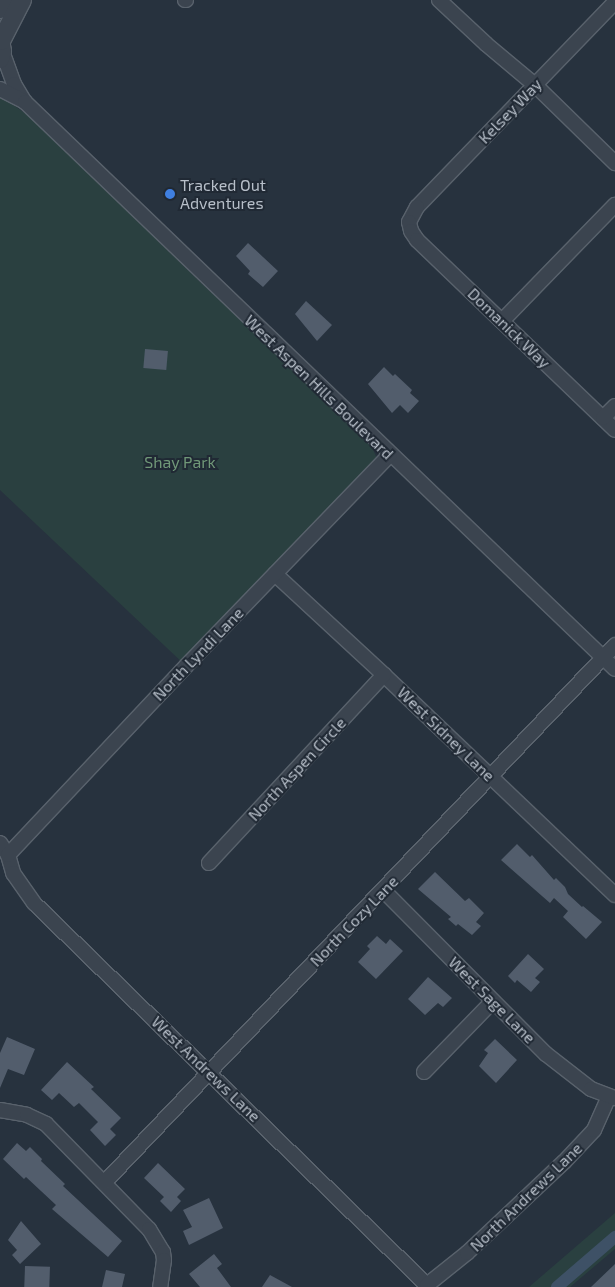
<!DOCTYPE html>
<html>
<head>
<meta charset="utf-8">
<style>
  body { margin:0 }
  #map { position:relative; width:615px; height:1287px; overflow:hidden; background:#27323e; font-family:"Exo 2",sans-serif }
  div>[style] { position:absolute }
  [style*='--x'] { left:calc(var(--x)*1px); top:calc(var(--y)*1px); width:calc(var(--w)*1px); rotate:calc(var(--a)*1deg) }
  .green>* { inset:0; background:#2a4040 }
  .canal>* { height:12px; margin:-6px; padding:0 6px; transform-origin:6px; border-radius:6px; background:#3e5166 }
  .building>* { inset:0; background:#525d6c; transform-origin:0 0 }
  .roads { filter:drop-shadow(1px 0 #59626c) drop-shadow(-1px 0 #59626c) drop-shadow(0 1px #59626c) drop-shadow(0 -1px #59626c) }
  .minor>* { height:14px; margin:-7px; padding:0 7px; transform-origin:7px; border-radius:7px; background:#3b444f }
  .tertiary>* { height:18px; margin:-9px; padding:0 9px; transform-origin:9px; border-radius:9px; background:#3b444f }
  .dots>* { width:14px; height:14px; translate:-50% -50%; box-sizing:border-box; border:2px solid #202934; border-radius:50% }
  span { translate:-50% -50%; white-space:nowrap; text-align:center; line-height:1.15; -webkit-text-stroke:4px #202934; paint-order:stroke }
  .street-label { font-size:16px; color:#b7bfc9 }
  .poi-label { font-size:16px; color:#b7bfc9 }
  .left { translate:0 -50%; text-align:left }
  .park-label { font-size:16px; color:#709878 }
</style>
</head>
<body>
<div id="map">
  <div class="green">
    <i style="clip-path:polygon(0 95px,34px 120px,199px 281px,370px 442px,380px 466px,186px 666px,0 490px)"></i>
    <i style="clip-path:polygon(615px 1213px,615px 1249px,570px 1287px,529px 1287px)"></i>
  </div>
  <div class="canal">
    <i style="--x:557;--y:1287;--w:77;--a:-40.8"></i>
  </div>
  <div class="building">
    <i style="clip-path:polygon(248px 243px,278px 271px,263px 287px,248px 274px,250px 271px,236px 256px)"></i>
    <i style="clip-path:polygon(306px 301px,332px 325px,317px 341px,295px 314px)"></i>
    <i style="left:145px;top:349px;width:23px;height:19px;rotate:5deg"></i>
    <i style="clip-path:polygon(384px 367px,393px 376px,395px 374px,412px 390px,410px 393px,419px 401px,408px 413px,400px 405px,392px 413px,368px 384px)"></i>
    <i style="clip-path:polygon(517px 844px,530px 857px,532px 855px,554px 880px,556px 878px,565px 887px,568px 894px,582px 907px,583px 906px,602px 922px,586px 939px,563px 917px,568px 911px,554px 898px,550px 903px,501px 860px)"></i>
    <i style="clip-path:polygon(435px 872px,465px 901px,469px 898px,484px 913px,476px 922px,481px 926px,472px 935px,458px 924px,456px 926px,448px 919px,451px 917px,418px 889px)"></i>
    <i style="clip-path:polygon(377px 936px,386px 944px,390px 939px,403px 951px,376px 979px,358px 962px,370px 949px,367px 946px)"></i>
    <i style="clip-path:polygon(528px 954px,544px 969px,535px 978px,540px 982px,531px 992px,517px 980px,515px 983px,508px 976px)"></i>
    <i style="clip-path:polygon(428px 977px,452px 998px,443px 1007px,438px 1003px,425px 1015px,408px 999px)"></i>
    <i style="clip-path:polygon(7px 1037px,35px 1049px,24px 1075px,8px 1069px,0 1088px,0 1053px)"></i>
    <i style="clip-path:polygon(495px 1039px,517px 1060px,496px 1083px,479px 1066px,488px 1053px,484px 1050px)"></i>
    <i style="clip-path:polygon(67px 1062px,94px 1087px,91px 1089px,121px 1118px,110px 1129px,116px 1135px,105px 1146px,90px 1130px,98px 1122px,79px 1103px,74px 1107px,59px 1093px,52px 1100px,41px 1090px)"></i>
    <i style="clip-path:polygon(17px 1143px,26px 1151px,30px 1147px,42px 1159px,41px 1161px,65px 1184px,63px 1186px,122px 1241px,108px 1257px,52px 1209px,56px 1205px,26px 1177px,24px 1179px,3px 1159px)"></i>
    <i style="clip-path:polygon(158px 1163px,185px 1189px,177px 1197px,181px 1201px,171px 1212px,160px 1201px,164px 1197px,144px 1178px)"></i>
    <i style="clip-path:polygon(209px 1198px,223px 1228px,189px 1245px,183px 1231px,192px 1227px,183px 1210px)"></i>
    <i style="clip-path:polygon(21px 1221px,41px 1244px,20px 1264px,12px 1255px,17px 1250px,8px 1240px)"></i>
    <i style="clip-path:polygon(214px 1254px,222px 1264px,217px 1268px,231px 1287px,200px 1287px,189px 1274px)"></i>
    <i style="clip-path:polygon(615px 1264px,615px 1287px,591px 1287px)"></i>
    <i style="left:25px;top:1266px;width:25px;height:21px;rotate:2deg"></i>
    <i style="clip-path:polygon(106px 1270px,125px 1274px,122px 1287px,102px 1287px)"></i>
    <i style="clip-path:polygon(270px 1275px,292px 1287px,262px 1287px)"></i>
  </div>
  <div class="roads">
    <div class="minor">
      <i style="--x:185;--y:0;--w:1;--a:0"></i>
      <i style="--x:439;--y:0;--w:64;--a:43.1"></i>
      <i style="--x:486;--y:44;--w:64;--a:39.9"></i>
      <i style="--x:535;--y:85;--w:112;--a:44.3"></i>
      <i style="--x:615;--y:2;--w:285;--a:134"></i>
      <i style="--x:417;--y:207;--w:17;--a:118"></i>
      <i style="--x:409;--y:222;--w:9;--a:77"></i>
      <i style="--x:411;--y:231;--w:11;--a:56"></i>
      <i style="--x:417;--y:240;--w:274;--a:43.8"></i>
      <i style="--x:2;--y:51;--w:35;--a:70"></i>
      <i style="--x:14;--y:84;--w:21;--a:59"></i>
      <i style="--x:0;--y:89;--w:28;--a:27"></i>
      <i style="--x:25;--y:102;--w:818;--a:43.86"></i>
      <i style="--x:502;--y:321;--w:162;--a:-45.8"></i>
      <i style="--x:603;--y:418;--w:17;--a:-45"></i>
      <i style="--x:275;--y:574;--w:149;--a:42.8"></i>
      <i style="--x:384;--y:675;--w:319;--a:43.6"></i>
      <i style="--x:0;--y:843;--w:14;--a:56"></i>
      <i style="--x:8;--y:855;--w:19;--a:74"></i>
      <i style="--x:13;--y:873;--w:37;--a:55"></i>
      <i style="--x:34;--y:903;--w:548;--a:44.19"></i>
      <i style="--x:427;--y:1285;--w:51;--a:-38.7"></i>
      <i style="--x:467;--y:1253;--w:133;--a:-43.2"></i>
      <i style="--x:564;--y:1162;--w:44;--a:-46.8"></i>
      <i style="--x:594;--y:1130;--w:36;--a:-66"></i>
      <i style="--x:8;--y:855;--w:260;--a:-46.7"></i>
      <i style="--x:186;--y:666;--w:293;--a:-46"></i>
      <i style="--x:209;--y:863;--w:257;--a:-47.1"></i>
      <i style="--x:384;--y:891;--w:230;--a:45.2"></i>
      <i style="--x:546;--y:1054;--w:57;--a:37.9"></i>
      <i style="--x:591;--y:1089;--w:26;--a:21"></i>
      <i style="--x:424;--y:1072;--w:98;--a:-45.8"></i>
      <i style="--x:0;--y:1110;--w:27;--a:10"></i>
      <i style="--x:27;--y:1115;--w:21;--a:25"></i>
      <i style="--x:46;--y:1124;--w:147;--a:45.6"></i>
      <i style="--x:149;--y:1229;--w:27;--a:59"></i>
      <i style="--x:163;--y:1252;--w:8;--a:83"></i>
      <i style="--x:164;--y:1260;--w:27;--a:98"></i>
      <i style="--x:104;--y:1183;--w:742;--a:-46.47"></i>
    </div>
    <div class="tertiary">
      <i style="--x:0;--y:9;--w:20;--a:-27"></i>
      <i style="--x:0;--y:39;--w:12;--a:81"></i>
      <i style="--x:2;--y:51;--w:8;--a:104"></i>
      <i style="--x:1;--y:41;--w:46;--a:-62.9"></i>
    </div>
  </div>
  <div class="dots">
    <i style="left:170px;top:194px;background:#3f7fe0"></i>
  </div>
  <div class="street-label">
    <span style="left:510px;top:111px;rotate:-46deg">Kelsey Way</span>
    <span style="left:509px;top:328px;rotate:44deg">Domanick Way</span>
    <span style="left:319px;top:387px;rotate:44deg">West Aspen Hills Boulevard</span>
    <span style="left:198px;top:654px;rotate:-46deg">North Lyndi Lane</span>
    <span style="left:446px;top:734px;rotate:44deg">West Sidney Lane</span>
    <span style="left:297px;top:769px;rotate:-47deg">North Aspen Circle</span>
    <span style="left:354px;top:921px;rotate:-46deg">North Cozy Lane</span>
    <span style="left:492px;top:1000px;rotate:45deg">West Sage Lane</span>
    <span style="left:206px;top:1069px;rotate:44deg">West Andrews Lane</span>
    <span style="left:526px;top:1197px;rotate:-44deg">North Andrews Lane</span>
  </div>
  <div class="poi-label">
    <span class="left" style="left:180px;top:194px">Tracked Out<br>Adventures</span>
  </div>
  <div class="park-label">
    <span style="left:180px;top:462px">Shay Park</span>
  </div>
</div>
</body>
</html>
